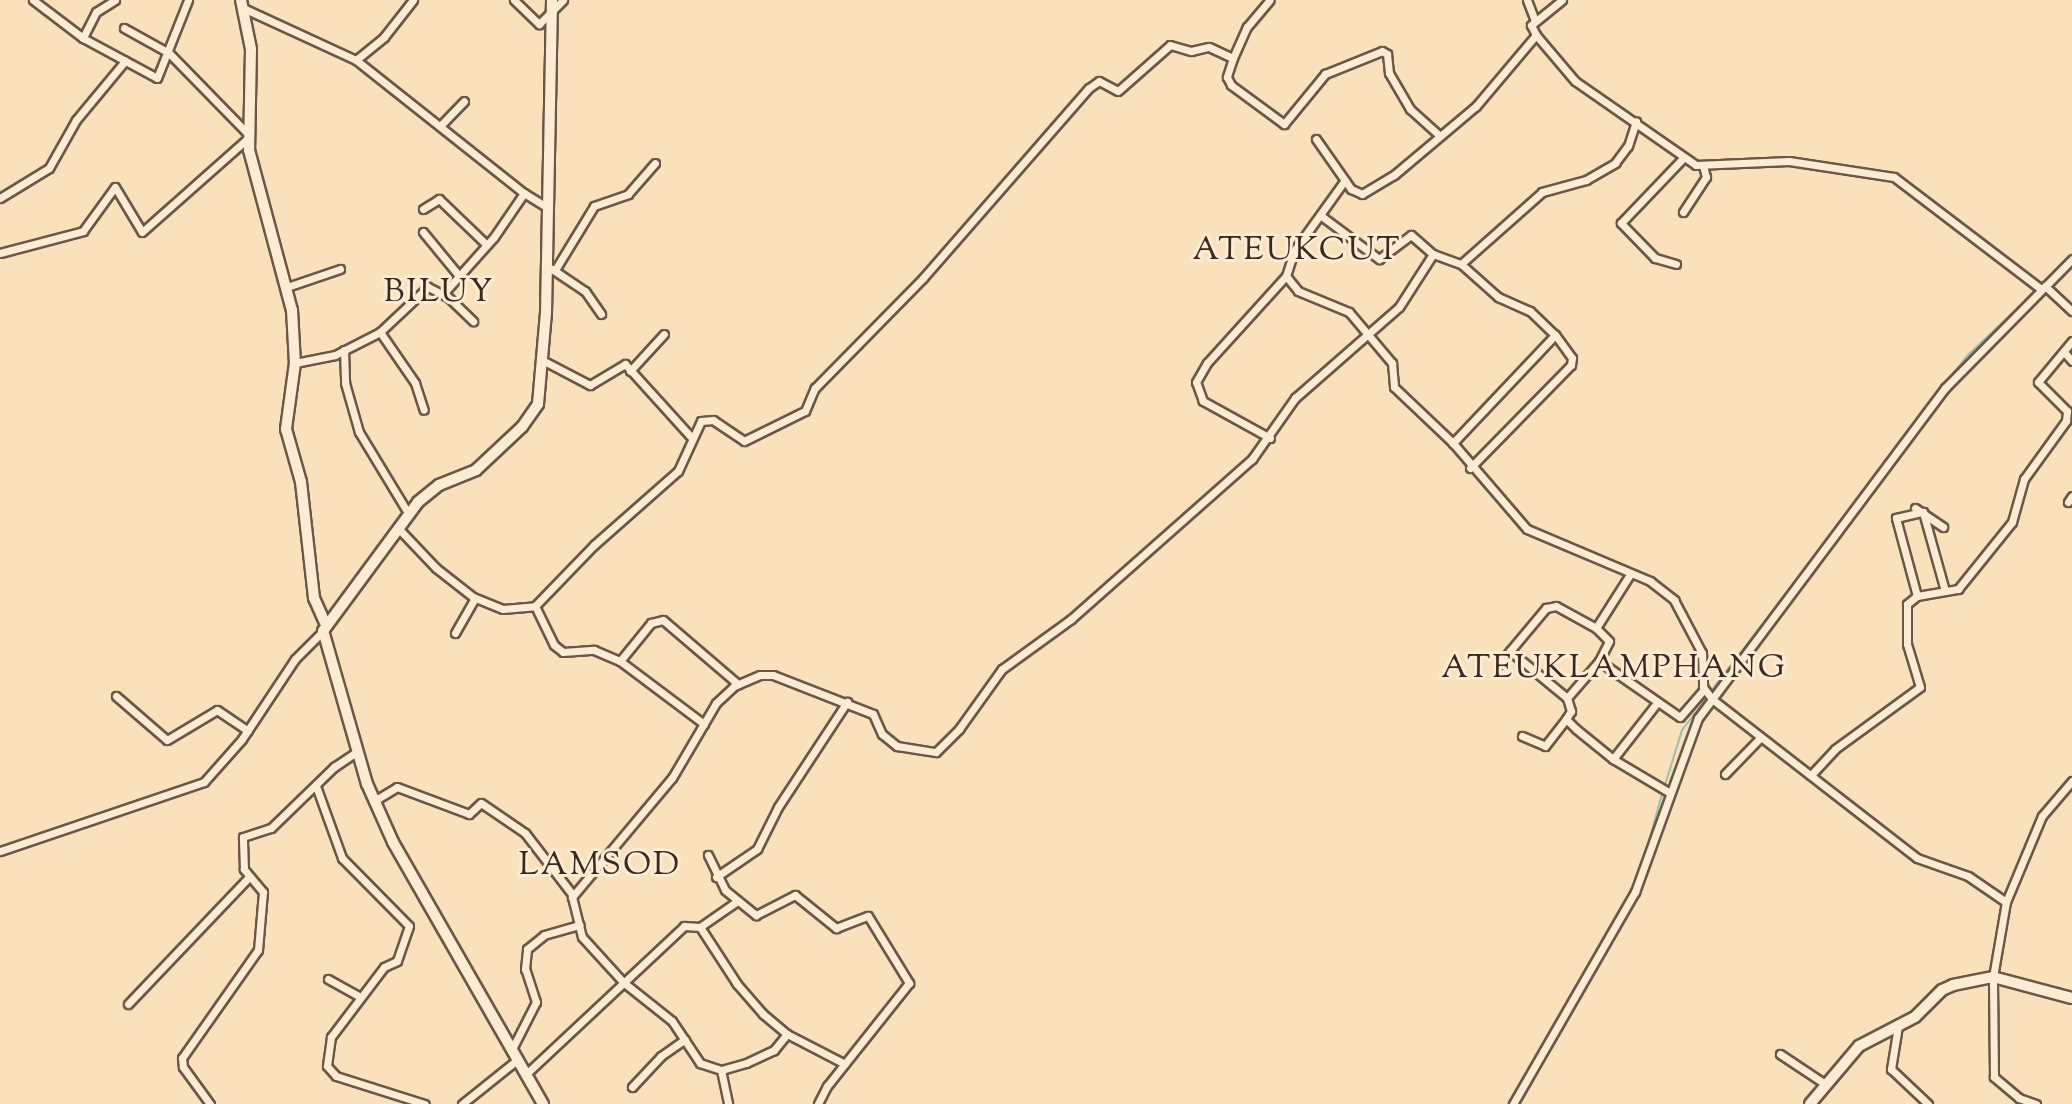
<!DOCTYPE html>
<html>
<head>
<meta charset="utf-8">
<style>
  body { margin:0 }
  #map { position:relative; width:2072px; height:1104px; overflow:hidden; background:#f9e1bc; font-family:"Sorts Mill Goudy",serif }
  div>[style] { position:absolute }
  [style*='--x'] { left:calc(var(--x)*1px); top:calc(var(--y)*1px); width:calc(var(--w)*1px); rotate:calc(var(--a)*1deg) }
  .stream>* { height:2px; margin:-1px; padding:0 1px; transform-origin:1px; border-radius:1px; background:#9ebdb4 }
  .roads { filter:drop-shadow(2px 0 #6c5646) drop-shadow(-2px 0 #6c5646) drop-shadow(0 2px #6c5646) drop-shadow(0 -2px #6c5646) }
  .street>* { height:7px; margin:-3.5px; padding:0 3.5px; transform-origin:3.5px; border-radius:3.5px; background:#fbecd3 }
  .secondary>* { height:10px; margin:-5px; padding:0 5px; transform-origin:5px; border-radius:5px; background:#fbecd3 }
  span { translate:-50% -50%; white-space:nowrap; text-align:center; line-height:1.15; -webkit-text-stroke:6px #fbecd3; paint-order:stroke }
  .quarter-label { font-size:33px; color:#3d281f; letter-spacing:2px }
</style>
</head>
<body>
<div id="map">
  <div class="stream">
    <i style="--x:1923;--y:411;--w:70;--a:-51.3"></i>
    <i style="--x:1967;--y:356;--w:90;--a:-43.6"></i>
    <i style="--x:1711;--y:691;--w:202;--a:-52.4"></i>
    <i style="--x:1665;--y:785;--w:58;--a:-72.8"></i>
    <i style="--x:1682;--y:730;--w:36;--a:-52"></i>
    <i style="--x:1645;--y:855;--w:63;--a:-74.4"></i>
    <i style="--x:1508;--y:1104;--w:93;--a:-59.6"></i>
  </div>
  <div class="roads">
    <div class="street">
      <i style="--x:33;--y:0;--w:63;--a:37.2"></i>
      <i style="--x:115;--y:0;--w:22;--a:148"></i>
      <i style="--x:96;--y:12;--w:29;--a:117"></i>
      <i style="--x:83;--y:38;--w:84;--a:28.4"></i>
      <i style="--x:157;--y:78;--w:84;--a:-68.3"></i>
      <i style="--x:514;--y:0;--w:35;--a:44"></i>
      <i style="--x:539;--y:24;--w:34;--a:-45"></i>
      <i style="--x:1527;--y:0;--w:22;--a:69"></i>
      <i style="--x:1562;--y:0;--w:40;--a:141"></i>
      <i style="--x:1531;--y:25;--w:11;--a:63"></i>
      <i style="--x:1536;--y:35;--w:60;--a:49.7"></i>
      <i style="--x:1575;--y:81;--w:147;--a:34.8"></i>
      <i style="--x:1696;--y:165;--w:93;--a:-2.5"></i>
      <i style="--x:1789;--y:161;--w:106;--a:8.7"></i>
      <i style="--x:1894;--y:177;--w:185;--a:37.3"></i>
      <i style="--x:243;--y:8;--w:124;--a:24.7"></i>
      <i style="--x:356;--y:60;--w:214;--a:38.4"></i>
      <i style="--x:124;--y:28;--w:51;--a:29.1"></i>
      <i style="--x:169;--y:53;--w:112;--a:45.7"></i>
      <i style="--x:1233;--y:58;--w:34;--a:-66"></i>
      <i style="--x:1247;--y:27;--w:35;--a:-50"></i>
      <i style="--x:356;--y:60;--w:36;--a:-39"></i>
      <i style="--x:384;--y:37;--w:47;--a:-51.9"></i>
      <i style="--x:441;--y:125;--w:33;--a:-46"></i>
      <i style="--x:1316;--y:139;--w:61;--a:55"></i>
      <i style="--x:1351;--y:189;--w:12;--a:24"></i>
      <i style="--x:1362;--y:194;--w:37;--a:-31"></i>
      <i style="--x:1394;--y:175;--w:107;--a:-40.1"></i>
      <i style="--x:1476;--y:106;--w:93;--a:-49.8"></i>
      <i style="--x:0;--y:198;--w:57;--a:-31.5"></i>
      <i style="--x:49;--y:168;--w:55;--a:-60.6"></i>
      <i style="--x:76;--y:120;--w:77;--a:-50.3"></i>
      <i style="--x:423;--y:209;--w:19;--a:-32"></i>
      <i style="--x:439;--y:199;--w:66;--a:43.8"></i>
      <i style="--x:1683;--y:212;--w:42;--a:-56.7"></i>
      <i style="--x:1706;--y:177;--w:11;--a:-105"></i>
      <i style="--x:1320;--y:215;--w:74;--a:36.7"></i>
      <i style="--x:1379;--y:259;--w:40;--a:-37"></i>
      <i style="--x:1411;--y:235;--w:29;--a:41"></i>
      <i style="--x:1433;--y:254;--w:30;--a:20"></i>
      <i style="--x:1461;--y:264;--w:50;--a:41.7"></i>
      <i style="--x:1498;--y:297;--w:35;--a:24"></i>
      <i style="--x:1530;--y:311;--w:35;--a:44"></i>
      <i style="--x:1555;--y:335;--w:149;--a:133.4"></i>
      <i style="--x:423;--y:232;--w:58;--a:50.6"></i>
      <i style="--x:0;--y:253;--w:86;--a:-14.8"></i>
      <i style="--x:83;--y:231;--w:54;--a:-54"></i>
      <i style="--x:115;--y:187;--w:52;--a:59"></i>
      <i style="--x:142;--y:232;--w:140;--a:-41.5"></i>
      <i style="--x:1461;--y:264;--w:108;--a:-41.6"></i>
      <i style="--x:1542;--y:192;--w:46;--a:-15.3"></i>
      <i style="--x:1586;--y:180;--w:34;--a:-30"></i>
      <i style="--x:1615;--y:163;--w:21;--a:-53"></i>
      <i style="--x:1628;--y:146;--w:26;--a:-72"></i>
      <i style="--x:1676;--y:264;--w:22;--a:-164"></i>
      <i style="--x:1655;--y:258;--w:49;--a:-134.2"></i>
      <i style="--x:1621;--y:223;--w:91;--a:-46.3"></i>
      <i style="--x:552;--y:269;--w:40;--a:34"></i>
      <i style="--x:585;--y:291;--w:28;--a:55"></i>
      <i style="--x:555;--y:270;--w:75;--a:-58.6"></i>
      <i style="--x:594;--y:206;--w:36;--a:-19"></i>
      <i style="--x:628;--y:194;--w:41;--a:-48.9"></i>
      <i style="--x:1286;--y:276;--w:19;--a:51"></i>
      <i style="--x:1298;--y:291;--w:55;--a:22.4"></i>
      <i style="--x:1349;--y:312;--w:67;--a:49.9"></i>
      <i style="--x:1392;--y:363;--w:24;--a:85"></i>
      <i style="--x:1394;--y:387;--w:81;--a:43.5"></i>
      <i style="--x:1453;--y:443;--w:113;--a:49.3"></i>
      <i style="--x:1527;--y:529;--w:134;--a:22.9"></i>
      <i style="--x:1650;--y:581;--w:31;--a:38"></i>
      <i style="--x:1674;--y:600;--w:60;--a:62.2"></i>
      <i style="--x:1702;--y:653;--w:34;--a:88"></i>
      <i style="--x:1703;--y:687;--w:15;--a:53"></i>
      <i style="--x:1712;--y:699;--w:259;--a:37.8"></i>
      <i style="--x:1917;--y:858;--w:54;--a:19.4"></i>
      <i style="--x:1968;--y:876;--w:46;--a:34.4"></i>
      <i style="--x:2045;--y:286;--w:37;--a:43"></i>
      <i style="--x:287;--y:287;--w:56;--a:-18.8"></i>
      <i style="--x:443;--y:294;--w:76;--a:-48.2"></i>
      <i style="--x:494;--y:237;--w:53;--a:-55.7"></i>
      <i style="--x:524;--y:193;--w:28;--a:32"></i>
      <i style="--x:380;--y:332;--w:62;--a:55.5"></i>
      <i style="--x:415;--y:383;--w:28;--a:72"></i>
      <i style="--x:344;--y:350;--w:33;--a:88"></i>
      <i style="--x:345;--y:383;--w:51;--a:74.1"></i>
      <i style="--x:359;--y:432;--w:95;--a:58.8"></i>
      <i style="--x:2064;--y:352;--w:12;--a:48"></i>
      <i style="--x:544;--y:361;--w:52;--a:27.6"></i>
      <i style="--x:590;--y:385;--w:41;--a:-31"></i>
      <i style="--x:625;--y:364;--w:98;--a:47.9"></i>
      <i style="--x:295;--y:363;--w:41;--a:-11.3"></i>
      <i style="--x:335;--y:355;--w:51;--a:-27.1"></i>
      <i style="--x:380;--y:332;--w:66;--a:-43.2"></i>
      <i style="--x:428;--y:287;--w:22;--a:27"></i>
      <i style="--x:448;--y:297;--w:35;--a:44"></i>
      <i style="--x:630;--y:371;--w:50;--a:-47.4"></i>
      <i style="--x:1270;--y:438;--w:77;--a:-151.1"></i>
      <i style="--x:1203;--y:401;--w:20;--a:-110"></i>
      <i style="--x:1196;--y:382;--w:22;--a:-60"></i>
      <i style="--x:1207;--y:363;--w:118;--a:-47.8"></i>
      <i style="--x:1286;--y:276;--w:26;--a:-72"></i>
      <i style="--x:1294;--y:251;--w:87;--a:-54.3"></i>
      <i style="--x:1470;--y:468;--w:144;--a:-45.6"></i>
      <i style="--x:1571;--y:365;--w:7;--a:-82"></i>
      <i style="--x:1572;--y:358;--w:29;--a:-126"></i>
      <i style="--x:2068;--y:502;--w:7;--a:-56"></i>
      <i style="--x:1915;--y:508;--w:34;--a:34"></i>
      <i style="--x:398;--y:528;--w:55;--a:46.5"></i>
      <i style="--x:436;--y:568;--w:47;--a:38.1"></i>
      <i style="--x:473;--y:597;--w:32;--a:22"></i>
      <i style="--x:503;--y:609;--w:32;--a:-5"></i>
      <i style="--x:535;--y:606;--w:85;--a:-46"></i>
      <i style="--x:594;--y:545;--w:112;--a:-41.4"></i>
      <i style="--x:678;--y:471;--w:55;--a:-65.3"></i>
      <i style="--x:701;--y:421;--w:12;--a:-5"></i>
      <i style="--x:713;--y:420;--w:37;--a:34"></i>
      <i style="--x:744;--y:441;--w:68;--a:-26.2"></i>
      <i style="--x:805;--y:411;--w:25;--a:-67"></i>
      <i style="--x:815;--y:388;--w:154;--a:-45.5"></i>
      <i style="--x:923;--y:278;--w:252;--a:-48.9"></i>
      <i style="--x:1089;--y:88;--w:12;--a:-35"></i>
      <i style="--x:1099;--y:81;--w:21;--a:28"></i>
      <i style="--x:1118;--y:91;--w:69;--a:-41.5"></i>
      <i style="--x:1170;--y:45;--w:22;--a:16"></i>
      <i style="--x:1191;--y:51;--w:18;--a:-13"></i>
      <i style="--x:1209;--y:47;--w:26;--a:25"></i>
      <i style="--x:1233;--y:58;--w:20;--a:108"></i>
      <i style="--x:1227;--y:77;--w:9;--a:63"></i>
      <i style="--x:1231;--y:85;--w:66;--a:36.3"></i>
      <i style="--x:1284;--y:124;--w:65;--a:-50.6"></i>
      <i style="--x:1325;--y:74;--w:61;--a:-22"></i>
      <i style="--x:1382;--y:51;--w:6;--a:31"></i>
      <i style="--x:1387;--y:54;--w:19;--a:84"></i>
      <i style="--x:1389;--y:73;--w:42;--a:59.7"></i>
      <i style="--x:1410;--y:109;--w:40;--a:42"></i>
      <i style="--x:1917;--y:596;--w:81;--a:-105.1"></i>
      <i style="--x:1896;--y:518;--w:28;--a:-13"></i>
      <i style="--x:1923;--y:512;--w:82;--a:74.4"></i>
      <i style="--x:535;--y:606;--w:43;--a:64"></i>
      <i style="--x:554;--y:645;--w:11;--a:38"></i>
      <i style="--x:563;--y:652;--w:31;--a:-4"></i>
      <i style="--x:594;--y:650;--w:28;--a:23"></i>
      <i style="--x:620;--y:661;--w:105;--a:36.9"></i>
      <i style="--x:455;--y:633;--w:40;--a:-60.3"></i>
      <i style="--x:1510;--y:651;--w:74;--a:39.5"></i>
      <i style="--x:1567;--y:698;--w:14;--a:73"></i>
      <i style="--x:1571;--y:711;--w:9;--a:122"></i>
      <i style="--x:1566;--y:719;--w:14;--a:45"></i>
      <i style="--x:1576;--y:729;--w:48;--a:39"></i>
      <i style="--x:1613;--y:759;--w:66;--a:30.8"></i>
      <i style="--x:620;--y:661;--w:49;--a:-50.8"></i>
      <i style="--x:651;--y:623;--w:12;--a:-14"></i>
      <i style="--x:663;--y:620;--w:99;--a:40.5"></i>
      <i style="--x:1599;--y:661;--w:98;--a:34.7"></i>
      <i style="--x:1680;--y:717;--w:37;--a:-49"></i>
      <i style="--x:1499;--y:664;--w:73;--a:-50"></i>
      <i style="--x:1546;--y:608;--w:10;--a:-11"></i>
      <i style="--x:1556;--y:606;--w:46;--a:28.8"></i>
      <i style="--x:1596;--y:628;--w:62;--a:-57.6"></i>
      <i style="--x:116;--y:696;--w:67;--a:40.8"></i>
      <i style="--x:167;--y:740;--w:58;--a:-31"></i>
      <i style="--x:217;--y:710;--w:37;--a:34"></i>
      <i style="--x:1567;--y:698;--w:49;--a:-49.1"></i>
      <i style="--x:1599;--y:661;--w:22;--a:-63"></i>
      <i style="--x:1609;--y:641;--w:18;--a:-135"></i>
      <i style="--x:1522;--y:736;--w:25;--a:23"></i>
      <i style="--x:1545;--y:746;--w:34;--a:-52"></i>
      <i style="--x:1613;--y:759;--w:70;--a:-52"></i>
      <i style="--x:1725;--y:774;--w:50;--a:-45.8"></i>
      <i style="--x:1811;--y:775;--w:35;--a:-47"></i>
      <i style="--x:1835;--y:749;--w:105;--a:-36.1"></i>
      <i style="--x:1920;--y:687;--w:45;--a:-106.8"></i>
      <i style="--x:1907;--y:644;--w:40;--a:-90"></i>
      <i style="--x:1907;--y:604;--w:13;--a:-39"></i>
      <i style="--x:1917;--y:596;--w:42;--a:-9.7"></i>
      <i style="--x:1958;--y:589;--w:86;--a:-51.1"></i>
      <i style="--x:2012;--y:522;--w:45;--a:-74.4"></i>
      <i style="--x:2024;--y:479;--w:72;--a:-54.1"></i>
      <i style="--x:2066;--y:421;--w:10;--a:-84"></i>
      <i style="--x:2067;--y:411;--w:41;--a:-135"></i>
      <i style="--x:2038;--y:382;--w:53;--a:-50.3"></i>
      <i style="--x:316;--y:786;--w:77;--a:70.1"></i>
      <i style="--x:342;--y:858;--w:95;--a:45.4"></i>
      <i style="--x:409;--y:926;--w:37;--a:109"></i>
      <i style="--x:397;--y:961;--w:14;--a:155"></i>
      <i style="--x:384;--y:967;--w:88;--a:127.1"></i>
      <i style="--x:331;--y:1037;--w:29;--a:98"></i>
      <i style="--x:327;--y:1066;--w:13;--a:48"></i>
      <i style="--x:336;--y:1076;--w:93;--a:17.5"></i>
      <i style="--x:374;--y:801;--w:27;--a:-31"></i>
      <i style="--x:397;--y:787;--w:77;--a:20.6"></i>
      <i style="--x:469;--y:814;--w:16;--a:-43"></i>
      <i style="--x:481;--y:803;--w:53;--a:34.3"></i>
      <i style="--x:525;--y:833;--w:77;--a:52.4"></i>
      <i style="--x:0;--y:851;--w:215;--a:-18.7"></i>
      <i style="--x:204;--y:782;--w:57;--a:-48.5"></i>
      <i style="--x:242;--y:739;--w:96;--a:-56.5"></i>
      <i style="--x:295;--y:659;--w:40;--a:-45"></i>
      <i style="--x:708;--y:855;--w:39;--a:64"></i>
      <i style="--x:725;--y:890;--w:40;--a:39"></i>
      <i style="--x:756;--y:915;--w:44;--a:-27.1"></i>
      <i style="--x:795;--y:895;--w:53;--a:38.8"></i>
      <i style="--x:836;--y:928;--w:34;--a:-21"></i>
      <i style="--x:868;--y:916;--w:79;--a:58.5"></i>
      <i style="--x:909;--y:983;--w:132;--a:128.5"></i>
      <i style="--x:827;--y:1086;--w:20;--a:117"></i>
      <i style="--x:716;--y:877;--w:50;--a:-34.3"></i>
      <i style="--x:757;--y:849;--w:47;--a:-63.4"></i>
      <i style="--x:778;--y:807;--w:126;--a:-56.7"></i>
      <i style="--x:700;--y:927;--w:68;--a:57"></i>
      <i style="--x:737;--y:984;--w:40;--a:49"></i>
      <i style="--x:763;--y:1014;--w:31;--a:40"></i>
      <i style="--x:787;--y:1034;--w:65;--a:27.3"></i>
      <i style="--x:328;--y:979;--w:37;--a:29"></i>
      <i style="--x:128;--y:1004;--w:175;--a:-46.4"></i>
      <i style="--x:1898;--y:1026;--w:44;--a:99.2"></i>
      <i style="--x:1891;--y:1069;--w:51;--a:43.4"></i>
      <i style="--x:787;--y:1034;--w:21;--a:129"></i>
      <i style="--x:774;--y:1050;--w:31;--a:155"></i>
      <i style="--x:746;--y:1063;--w:26;--a:164"></i>
      <i style="--x:721;--y:1070;--w:22;--a:-162"></i>
      <i style="--x:700;--y:1063;--w:50;--a:-123.7"></i>
      <i style="--x:672;--y:1021;--w:61;--a:-141.6"></i>
      <i style="--x:624;--y:983;--w:62;--a:-132.4"></i>
      <i style="--x:582;--y:937;--w:41;--a:-104"></i>
      <i style="--x:572;--y:897;--w:155;--a:-50"></i>
      <i style="--x:672;--y:778;--w:87;--a:-59.6"></i>
      <i style="--x:716;--y:703;--w:25;--a:-43"></i>
      <i style="--x:734;--y:686;--w:28;--a:-23"></i>
      <i style="--x:760;--y:675;--w:13;--a:0"></i>
      <i style="--x:773;--y:675;--w:107;--a:21.3"></i>
      <i style="--x:873;--y:714;--w:22;--a:66"></i>
      <i style="--x:882;--y:734;--w:19;--a:39"></i>
      <i style="--x:897;--y:746;--w:39;--a:9"></i>
      <i style="--x:936;--y:752;--w:33;--a:-45"></i>
      <i style="--x:959;--y:729;--w:74;--a:-54.4"></i>
      <i style="--x:1002;--y:669;--w:85;--a:-35.9"></i>
      <i style="--x:1071;--y:619;--w:242;--a:-41.5"></i>
      <i style="--x:1252;--y:459;--w:75;--a:-54.8"></i>
      <i style="--x:1295;--y:398;--w:138;--a:-41.2"></i>
      <i style="--x:1399;--y:307;--w:63;--a:-57.3"></i>
      <i style="--x:511;--y:1051;--w:55;--a:-63"></i>
      <i style="--x:536;--y:1002;--w:35;--a:-108"></i>
      <i style="--x:525;--y:969;--w:20;--a:-84"></i>
      <i style="--x:527;--y:949;--w:22;--a:-39"></i>
      <i style="--x:544;--y:935;--w:37;--a:-16"></i>
      <i style="--x:1780;--y:1054;--w:54;--a:33.7"></i>
      <i style="--x:721;--y:1070;--w:35;--a:78"></i>
      <i style="--x:525;--y:1075;--w:218;--a:-43.1"></i>
      <i style="--x:684;--y:926;--w:16;--a:4"></i>
      <i style="--x:700;--y:927;--w:44;--a:-34.8"></i>
      <i style="--x:632;--y:1087;--w:42;--a:-46.9"></i>
      <i style="--x:661;--y:1056;--w:29;--a:-35"></i>
      <i style="--x:210;--y:1104;--w:46;--a:-126.1"></i>
      <i style="--x:183;--y:1067;--w:9;--a:-96"></i>
      <i style="--x:182;--y:1058;--w:132;--a:-54.9"></i>
      <i style="--x:258;--y:950;--w:58;--a:-85.1"></i>
      <i style="--x:263;--y:892;--w:30;--a:-130"></i>
      <i style="--x:244;--y:869;--w:32;--a:-92"></i>
      <i style="--x:243;--y:837;--w:29;--a:-18"></i>
      <i style="--x:271;--y:828;--w:88;--a:-44.1"></i>
      <i style="--x:334;--y:767;--w:29;--a:-34"></i>
      <i style="--x:462;--y:1104;--w:70;--a:-38.7"></i>
      <i style="--x:1513;--y:1104;--w:245;--a:-60.1"></i>
      <i style="--x:1635;--y:892;--w:185;--a:-70.1"></i>
      <i style="--x:1698;--y:718;--w:412;--a:-53.2"></i>
      <i style="--x:1945;--y:388;--w:181;--a:-45.4"></i>
      <i style="--x:2036;--y:1104;--w:18;--a:-161"></i>
      <i style="--x:2019;--y:1098;--w:33;--a:-140"></i>
      <i style="--x:1994;--y:1077;--w:100;--a:-90.6"></i>
      <i style="--x:1993;--y:977;--w:76;--a:-80.2"></i>
      <i style="--x:2006;--y:902;--w:93;--a:-67.3"></i>
      <i style="--x:2042;--y:816;--w:46;--a:-49.4"></i>
    </div>
    <div class="secondary">
      <i style="--x:241;--y:0;--w:50;--a:78.5"></i>
      <i style="--x:251;--y:49;--w:101;--a:91.1"></i>
      <i style="--x:249;--y:150;--w:166;--a:75"></i>
      <i style="--x:292;--y:310;--w:53;--a:86.8"></i>
      <i style="--x:295;--y:363;--w:67;--a:97.8"></i>
      <i style="--x:286;--y:429;--w:55;--a:74.2"></i>
      <i style="--x:301;--y:482;--w:117;--a:83.6"></i>
      <i style="--x:314;--y:598;--w:27;--a:66"></i>
      <i style="--x:543;--y:1104;--w:302;--a:-119.8"></i>
      <i style="--x:393;--y:842;--w:64;--a:-114.1"></i>
      <i style="--x:367;--y:784;--w:159;--a:-106"></i>
      <i style="--x:323;--y:631;--w:160;--a:-53.6"></i>
      <i style="--x:418;--y:502;--w:27;--a:-39"></i>
      <i style="--x:439;--y:485;--w:40;--a:-22"></i>
      <i style="--x:476;--y:470;--w:63;--a:-43.1"></i>
      <i style="--x:522;--y:427;--w:28;--a:-55"></i>
      <i style="--x:538;--y:404;--w:91;--a:-85"></i>
      <i style="--x:546;--y:313;--w:313;--a:-88.9"></i>
      <i style="--x:1810;--y:1104;--w:76;--a:-49.8"></i>
      <i style="--x:1859;--y:1046;--w:63;--a:-27.4"></i>
      <i style="--x:1915;--y:1017;--w:38;--a:-45"></i>
      <i style="--x:1942;--y:990;--w:12;--a:-24"></i>
      <i style="--x:1953;--y:985;--w:41;--a:-11.3"></i>
      <i style="--x:1993;--y:977;--w:82;--a:14.9"></i>
    </div>
  </div>
  <div class="quarter-label">
    <span style="left:1297px;top:252px">ATEUKCUT</span>
    <span style="left:439px;top:294px">BILUY</span>
    <span style="left:1614px;top:670px">ATEUKLAMPHANG</span>
    <span style="left:600px;top:867px">LAMSOD</span>
  </div>
</div>
</body>
</html>
